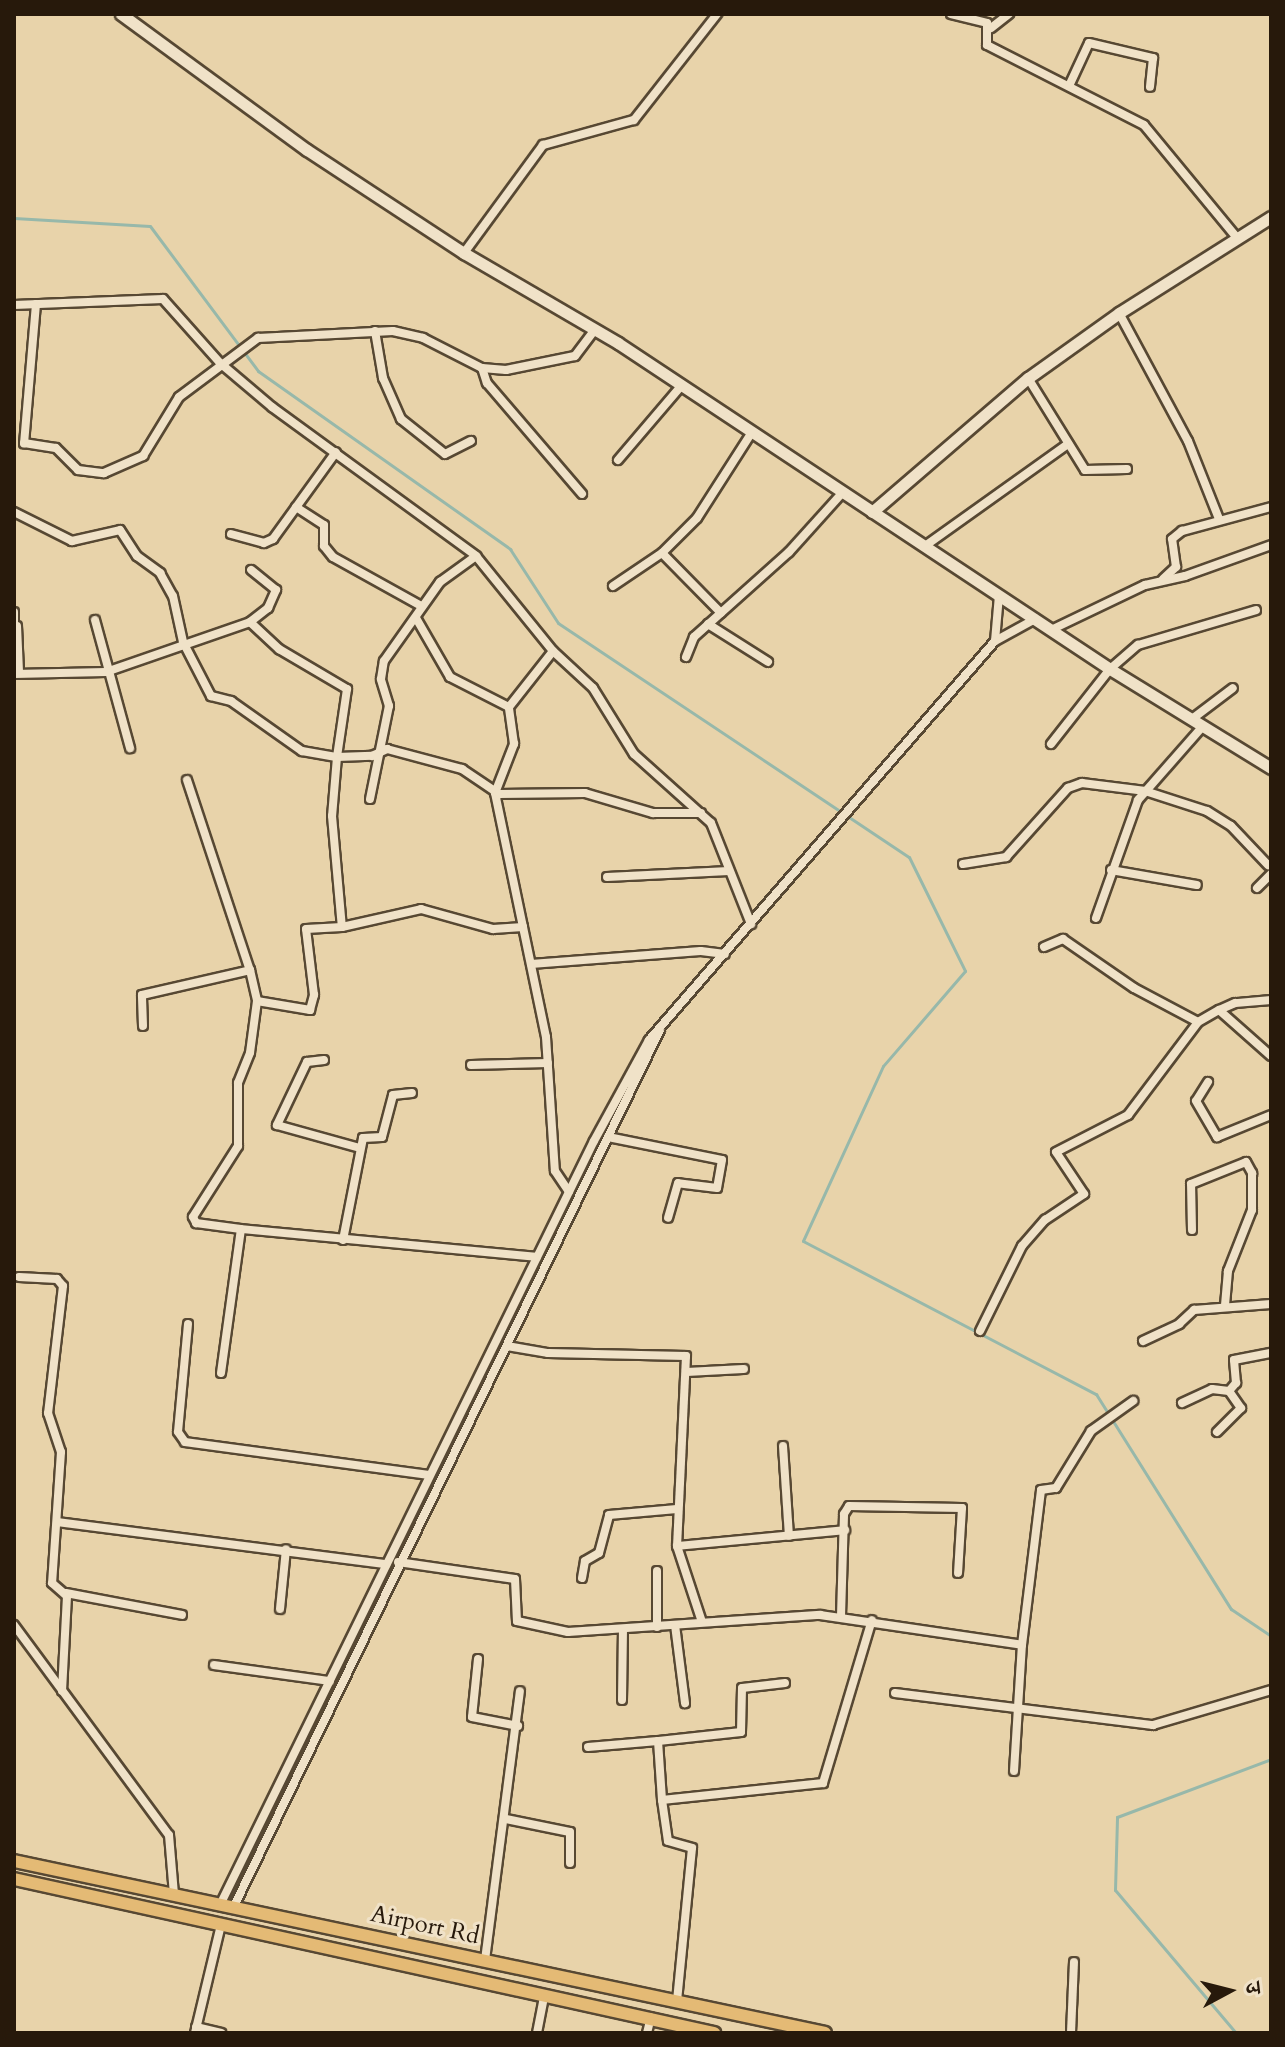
<!DOCTYPE html>
<html>
<head>
<meta charset="utf-8">
<style>
  body { margin:0 }
  #map { position:relative; width:1285px; height:2047px; overflow:hidden; background:#e8d3aa; font-family:Cardo,"Noto Serif Devanagari",serif }
  div>[style] { position:absolute }
  [style*='--x'] { left:calc(var(--x)*1px); top:calc(var(--y)*1px); width:calc(var(--w)*1px); rotate:calc(var(--a)*1deg) }
  .stream>* { height:3px; margin:-1.5px; padding:0 1.5px; transform-origin:1.5px; border-radius:1.5px; background:#97b8aa }
  .roads { filter:drop-shadow(2px 0 #574833) drop-shadow(-2px 0 #574833) drop-shadow(0 2px #574833) drop-shadow(0 -2px #574833) }
  .street>* { height:8px; margin:-4px; padding:0 4px; transform-origin:4px; border-radius:4px; background:#f0e2c8 }
  .secondary>* { height:11px; margin:-5.5px; padding:0 5.5px; transform-origin:5.5px; border-radius:5.5px; background:#f0e2c8 }
  .primary>* { height:12px; margin:-6px; padding:0 6px; transform-origin:6px; border-radius:6px; background:#e4ba75 }
  span { translate:-50% -50%; white-space:nowrap; text-align:center; line-height:1.15; -webkit-text-stroke:6px #f0e2c8; paint-order:stroke }
  .street-label { font-size:24px; color:#27190b }
  .frame { position:absolute; inset:0; border:16px solid #27190b; pointer-events:none }
  .north { position:absolute; left:1189px; top:1951px; width:80px; height:80px; -webkit-text-stroke:6px #f0e2c8; paint-order:stroke; rotate:83deg; font-size:22px; font-weight:700; line-height:32px; text-align:center; color:#27190b }
  .north::after { content:''; display:block; margin:auto; width:28px; height:36px; background:#27190b; clip-path:polygon(50% 0,100% 100%,50% 72%,0 100%) }
</style>
</head>
<body>
<div id="map">
  <div class="stream">
    <i style="--x:14;--y:218;--w:136;--a:3.4"></i>
    <i style="--x:150;--y:226;--w:181;--a:53.3"></i>
    <i style="--x:258;--y:371;--w:309;--a:35.2"></i>
    <i style="--x:510;--y:549;--w:88;--a:57"></i>
    <i style="--x:558;--y:623;--w:422;--a:33.7"></i>
    <i style="--x:909;--y:857;--w:127;--a:63.8"></i>
    <i style="--x:965;--y:971;--w:125;--a:130.8"></i>
    <i style="--x:883;--y:1066;--w:192;--a:114.6"></i>
    <i style="--x:803;--y:1241;--w:331;--a:27.6"></i>
    <i style="--x:1096;--y:1394;--w:254;--a:57.9"></i>
    <i style="--x:1231;--y:1609;--w:48;--a:34"></i>
    <i style="--x:1236;--y:2033;--w:187;--a:-130.2"></i>
    <i style="--x:1115;--y:1890;--w:73;--a:-88.4"></i>
    <i style="--x:1117;--y:1817;--w:165;--a:-20.6"></i>
  </div>
  <div class="roads">
    <div class="street">
      <i style="--x:951;--y:14;--w:37;--a:14"></i>
      <i style="--x:987;--y:23;--w:22;--a:90"></i>
      <i style="--x:987;--y:45;--w:176;--a:27"></i>
      <i style="--x:1144;--y:125;--w:146;--a:50.5"></i>
      <i style="--x:991;--y:28;--w:23;--a:-38"></i>
      <i style="--x:1069;--y:86;--w:47;--a:-65.1"></i>
      <i style="--x:1089;--y:43;--w:66;--a:13.2"></i>
      <i style="--x:1153;--y:58;--w:29;--a:96"></i>
      <i style="--x:464;--y:253;--w:134;--a:-53.8"></i>
      <i style="--x:543;--y:145;--w:94;--a:-15.4"></i>
      <i style="--x:634;--y:120;--w:135;--a:-51.9"></i>
      <i style="--x:36;--y:304;--w:140;--a:94.9"></i>
      <i style="--x:24;--y:443;--w:32;--a:9"></i>
      <i style="--x:56;--y:448;--w:31;--a:45"></i>
      <i style="--x:78;--y:470;--w:26;--a:7"></i>
      <i style="--x:104;--y:473;--w:43;--a:-23.6"></i>
      <i style="--x:143;--y:456;--w:69;--a:-58.6"></i>
      <i style="--x:179;--y:397;--w:99;--a:-36.8"></i>
      <i style="--x:258;--y:338;--w:135;--a:-3"></i>
      <i style="--x:393;--y:331;--w:31;--a:13"></i>
      <i style="--x:423;--y:338;--w:66;--a:27"></i>
      <i style="--x:482;--y:368;--w:24;--a:5"></i>
      <i style="--x:506;--y:370;--w:70;--a:-11.5"></i>
      <i style="--x:575;--y:356;--w:31;--a:-53"></i>
      <i style="--x:14;--y:305;--w:149;--a:-2.3"></i>
      <i style="--x:163;--y:299;--w:86;--a:48.3"></i>
      <i style="--x:220;--y:363;--w:68;--a:40.2"></i>
      <i style="--x:272;--y:407;--w:253;--a:36.1"></i>
      <i style="--x:476;--y:556;--w:122;--a:51"></i>
      <i style="--x:553;--y:651;--w:54;--a:42.8"></i>
      <i style="--x:593;--y:688;--w:78;--a:58.2"></i>
      <i style="--x:634;--y:754;--w:103;--a:41.9"></i>
      <i style="--x:711;--y:823;--w:109;--a:68.4"></i>
      <i style="--x:1119;--y:313;--w:145;--a:61.7"></i>
      <i style="--x:1188;--y:441;--w:84;--a:68.3"></i>
      <i style="--x:375;--y:331;--w:48;--a:80.3"></i>
      <i style="--x:383;--y:378;--w:45;--a:66.3"></i>
      <i style="--x:401;--y:419;--w:56;--a:38.5"></i>
      <i style="--x:445;--y:454;--w:29;--a:-27"></i>
      <i style="--x:482;--y:368;--w:16;--a:72"></i>
      <i style="--x:487;--y:383;--w:146;--a:49.4"></i>
      <i style="--x:1028;--y:378;--w:108;--a:58.2"></i>
      <i style="--x:1085;--y:470;--w:42;--a:-1.4"></i>
      <i style="--x:618;--y:460;--w:99;--a:-49.5"></i>
      <i style="--x:296;--y:507;--w:33;--a:33"></i>
      <i style="--x:324;--y:525;--w:21;--a:90"></i>
      <i style="--x:324;--y:546;--w:14;--a:51"></i>
      <i style="--x:333;--y:557;--w:101;--a:29.1"></i>
      <i style="--x:14;--y:512;--w:65;--a:26.6"></i>
      <i style="--x:72;--y:541;--w:49;--a:-12.9"></i>
      <i style="--x:120;--y:530;--w:31;--a:57"></i>
      <i style="--x:137;--y:556;--w:29;--a:36"></i>
      <i style="--x:160;--y:573;--w:26;--a:61"></i>
      <i style="--x:173;--y:596;--w:47;--a:77.7"></i>
      <i style="--x:183;--y:642;--w:61;--a:62.6"></i>
      <i style="--x:211;--y:696;--w:21;--a:14"></i>
      <i style="--x:231;--y:701;--w:87;--a:35.2"></i>
      <i style="--x:302;--y:751;--w:36;--a:10"></i>
      <i style="--x:337;--y:757;--w:59;--a:94.8"></i>
      <i style="--x:332;--y:816;--w:111;--a:84.9"></i>
      <i style="--x:342;--y:927;--w:81;--a:-12.8"></i>
      <i style="--x:421;--y:909;--w:75;--a:15.5"></i>
      <i style="--x:493;--y:929;--w:30;--a:-4"></i>
      <i style="--x:523;--y:927;--w:137;--a:-101.8"></i>
      <i style="--x:495;--y:793;--w:53;--a:-68.8"></i>
      <i style="--x:514;--y:744;--w:37;--a:-98"></i>
      <i style="--x:509;--y:707;--w:71;--a:-51.8"></i>
      <i style="--x:231;--y:534;--w:34;--a:15"></i>
      <i style="--x:264;--y:543;--w:10;--a:-24"></i>
      <i style="--x:273;--y:539;--w:107;--a:-54.1"></i>
      <i style="--x:925;--y:546;--w:176;--a:-35.5"></i>
      <i style="--x:1163;--y:579;--w:18;--a:-43"></i>
      <i style="--x:1176;--y:567;--w:28;--a:-98"></i>
      <i style="--x:1172;--y:539;--w:13;--a:-39"></i>
      <i style="--x:1182;--y:531;--w:92;--a:-15.1"></i>
      <i style="--x:613;--y:586;--w:59;--a:-34"></i>
      <i style="--x:14;--y:612;--w:15;--a:90"></i>
      <i style="--x:721;--y:613;--w:84;--a:-134.5"></i>
      <i style="--x:662;--y:553;--w:49;--a:-45"></i>
      <i style="--x:697;--y:518;--w:102;--a:-57.4"></i>
      <i style="--x:416;--y:618;--w:68;--a:60"></i>
      <i style="--x:450;--y:677;--w:66;--a:27"></i>
      <i style="--x:95;--y:620;--w:133;--a:74.7"></i>
      <i style="--x:250;--y:622;--w:40;--a:43"></i>
      <i style="--x:279;--y:649;--w:79;--a:30.5"></i>
      <i style="--x:347;--y:689;--w:69;--a:98.4"></i>
      <i style="--x:337;--y:757;--w:35;--a:-2"></i>
      <i style="--x:372;--y:756;--w:17;--a:-25"></i>
      <i style="--x:387;--y:749;--w:78;--a:14.9"></i>
      <i style="--x:462;--y:769;--w:45;--a:34"></i>
      <i style="--x:499;--y:794;--w:86;--a:-0.7"></i>
      <i style="--x:585;--y:793;--w:71;--a:16.4"></i>
      <i style="--x:653;--y:813;--w:48;--a:0"></i>
      <i style="--x:708;--y:624;--w:71;--a:32.3"></i>
      <i style="--x:17;--y:626;--w:45;--a:87.5"></i>
      <i style="--x:1053;--y:629;--w:102;--a:-25.6"></i>
      <i style="--x:1145;--y:585;--w:41;--a:-12.7"></i>
      <i style="--x:1185;--y:576;--w:91;--a:-19.8"></i>
      <i style="--x:995;--y:641;--w:46;--a:-85"></i>
      <i style="--x:686;--y:657;--w:22;--a:-68"></i>
      <i style="--x:694;--y:637;--w:127;--a:-41.8"></i>
      <i style="--x:789;--y:552;--w:81;--a:-48"></i>
      <i style="--x:14;--y:674;--w:92;--a:-1.2"></i>
      <i style="--x:106;--y:672;--w:152;--a:-19.1"></i>
      <i style="--x:250;--y:622;--w:23;--a:-38"></i>
      <i style="--x:268;--y:608;--w:20;--a:-66"></i>
      <i style="--x:276;--y:590;--w:32;--a:-141"></i>
      <i style="--x:1192;--y:719;--w:51;--a:-37.1"></i>
      <i style="--x:1051;--y:744;--w:95;--a:-51.8"></i>
      <i style="--x:1110;--y:669;--w:37;--a:-41"></i>
      <i style="--x:1138;--y:645;--w:123;--a:-16.5"></i>
      <i style="--x:187;--y:780;--w:200;--a:71.7"></i>
      <i style="--x:370;--y:799;--w:95;--a:-78.5"></i>
      <i style="--x:389;--y:706;--w:28;--a:-107"></i>
      <i style="--x:381;--y:679;--w:18;--a:-81"></i>
      <i style="--x:384;--y:661;--w:97;--a:-54.7"></i>
      <i style="--x:440;--y:582;--w:44;--a:-35.8"></i>
      <i style="--x:963;--y:864;--w:44;--a:-9.2"></i>
      <i style="--x:1006;--y:857;--w:93;--a:-48.1"></i>
      <i style="--x:1068;--y:788;--w:15;--a:-20"></i>
      <i style="--x:1082;--y:783;--w:64;--a:7.2"></i>
      <i style="--x:1145;--y:791;--w:65;--a:17.9"></i>
      <i style="--x:1207;--y:811;--w:28;--a:32"></i>
      <i style="--x:1231;--y:826;--w:54;--a:46.5"></i>
      <i style="--x:1111;--y:870;--w:87;--a:9.9"></i>
      <i style="--x:607;--y:877;--w:122;--a:-2.8"></i>
      <i style="--x:1257;--y:888;--w:20;--a:-45"></i>
      <i style="--x:1096;--y:918;--w:125;--a:-70.4"></i>
      <i style="--x:1138;--y:800;--w:98;--a:-48.7"></i>
      <i style="--x:523;--y:927;--w:112;--a:78.2"></i>
      <i style="--x:546;--y:1037;--w:134;--a:86.2"></i>
      <i style="--x:555;--y:1171;--w:25;--a:56"></i>
      <i style="--x:1044;--y:947;--w:21;--a:-23"></i>
      <i style="--x:1063;--y:939;--w:86;--a:34.6"></i>
      <i style="--x:1134;--y:988;--w:72;--a:28"></i>
      <i style="--x:531;--y:964;--w:170;--a:-4.4"></i>
      <i style="--x:701;--y:951;--w:24;--a:7"></i>
      <i style="--x:1271;--y:1000;--w:36;--a:175"></i>
      <i style="--x:1235;--y:1003;--w:17;--a:156"></i>
      <i style="--x:1219;--y:1010;--w:69;--a:41.5"></i>
      <i style="--x:257;--y:1001;--w:54;--a:9.6"></i>
      <i style="--x:310;--y:1010;--w:16;--a:-75"></i>
      <i style="--x:314;--y:995;--w:66;--a:-96.9"></i>
      <i style="--x:306;--y:929;--w:36;--a:-3"></i>
      <i style="--x:143;--y:1026;--w:31;--a:-92"></i>
      <i style="--x:142;--y:995;--w:111;--a:-13"></i>
      <i style="--x:250;--y:970;--w:32;--a:77"></i>
      <i style="--x:257;--y:1001;--w:52;--a:97.7"></i>
      <i style="--x:250;--y:1053;--w:32;--a:112"></i>
      <i style="--x:238;--y:1083;--w:63;--a:90"></i>
      <i style="--x:238;--y:1146;--w:84;--a:122.4"></i>
      <i style="--x:193;--y:1217;--w:7;--a:63"></i>
      <i style="--x:196;--y:1223;--w:45;--a:7.6"></i>
      <i style="--x:324;--y:1060;--w:17;--a:173"></i>
      <i style="--x:307;--y:1062;--w:70;--a:115.5"></i>
      <i style="--x:277;--y:1125;--w:86;--a:15.5"></i>
      <i style="--x:471;--y:1065;--w:77;--a:-1.5"></i>
      <i style="--x:1208;--y:1082;--w:22;--a:122"></i>
      <i style="--x:1196;--y:1101;--w:42;--a:59.7"></i>
      <i style="--x:1217;--y:1137;--w:58;--a:-22.2"></i>
      <i style="--x:608;--y:1137;--w:116;--a:11.4"></i>
      <i style="--x:722;--y:1160;--w:28;--a:100"></i>
      <i style="--x:717;--y:1188;--w:39;--a:-173"></i>
      <i style="--x:678;--y:1183;--w:36;--a:106"></i>
      <i style="--x:1192;--y:1230;--w:46;--a:-91.2"></i>
      <i style="--x:1191;--y:1184;--w:59;--a:-21.8"></i>
      <i style="--x:1246;--y:1162;--w:13;--a:61"></i>
      <i style="--x:1252;--y:1173;--w:37;--a:90"></i>
      <i style="--x:1252;--y:1210;--w:66;--a:111.5"></i>
      <i style="--x:1228;--y:1271;--w:35;--a:95"></i>
      <i style="--x:343;--y:1240;--w:104;--a:-78.9"></i>
      <i style="--x:363;--y:1138;--w:19;--a:-3"></i>
      <i style="--x:382;--y:1137;--w:43;--a:-75.3"></i>
      <i style="--x:393;--y:1095;--w:19;--a:-6"></i>
      <i style="--x:19;--y:1277;--w:38;--a:3"></i>
      <i style="--x:57;--y:1279;--w:9;--a:49"></i>
      <i style="--x:63;--y:1286;--w:128;--a:96.7"></i>
      <i style="--x:48;--y:1413;--w:41;--a:71.6"></i>
      <i style="--x:61;--y:1452;--w:131;--a:93.9"></i>
      <i style="--x:52;--y:1583;--w:20;--a:41"></i>
      <i style="--x:67;--y:1596;--w:95;--a:93"></i>
      <i style="--x:188;--y:1324;--w:108;--a:95.3"></i>
      <i style="--x:178;--y:1432;--w:12;--a:55"></i>
      <i style="--x:185;--y:1442;--w:246;--a:7.7"></i>
      <i style="--x:980;--y:1331;--w:95;--a:-63.7"></i>
      <i style="--x:1022;--y:1246;--w:35;--a:-49"></i>
      <i style="--x:1045;--y:1220;--w:47;--a:-33.7"></i>
      <i style="--x:1084;--y:1194;--w:50;--a:-123.7"></i>
      <i style="--x:1056;--y:1152;--w:81;--a:-27.2"></i>
      <i style="--x:1128;--y:1115;--w:116;--a:-53"></i>
      <i style="--x:1198;--y:1022;--w:24;--a:-30"></i>
      <i style="--x:1143;--y:1341;--w:40;--a:-25"></i>
      <i style="--x:1179;--y:1324;--w:21;--a:-43"></i>
      <i style="--x:1194;--y:1310;--w:77;--a:-4.5"></i>
      <i style="--x:507;--y:1346;--w:42;--a:9.7"></i>
      <i style="--x:548;--y:1353;--w:138;--a:1.2"></i>
      <i style="--x:686;--y:1356;--w:190;--a:92.7"></i>
      <i style="--x:686;--y:1372;--w:58;--a:-3"></i>
      <i style="--x:221;--y:1373;--w:145;--a:-82.1"></i>
      <i style="--x:241;--y:1229;--w:297;--a:5.4"></i>
      <i style="--x:1229;--y:1391;--w:11;--a:-49"></i>
      <i style="--x:1236;--y:1383;--w:23;--a:-95"></i>
      <i style="--x:1234;--y:1360;--w:38;--a:-11"></i>
      <i style="--x:1182;--y:1403;--w:33;--a:-25"></i>
      <i style="--x:1212;--y:1389;--w:17;--a:7"></i>
      <i style="--x:1229;--y:1391;--w:21;--a:55"></i>
      <i style="--x:1241;--y:1408;--w:34;--a:135"></i>
      <i style="--x:783;--y:1446;--w:90;--a:86.2"></i>
      <i style="--x:57;--y:1522;--w:332;--a:7.3"></i>
      <i style="--x:398;--y:1562;--w:118;--a:8.3"></i>
      <i style="--x:515;--y:1579;--w:42;--a:87.3"></i>
      <i style="--x:517;--y:1621;--w:52;--a:12.2"></i>
      <i style="--x:568;--y:1632;--w:253;--a:-3.9"></i>
      <i style="--x:820;--y:1615;--w:204;--a:8.4"></i>
      <i style="--x:1022;--y:1645;--w:156;--a:-83"></i>
      <i style="--x:1041;--y:1490;--w:15;--a:-8"></i>
      <i style="--x:1056;--y:1488;--w:67;--a:-58.4"></i>
      <i style="--x:1091;--y:1431;--w:52;--a:-35.5"></i>
      <i style="--x:582;--y:1578;--w:17;--a:-80"></i>
      <i style="--x:585;--y:1561;--w:16;--a:-30"></i>
      <i style="--x:599;--y:1553;--w:39;--a:-75"></i>
      <i style="--x:609;--y:1515;--w:68;--a:-5"></i>
      <i style="--x:66;--y:1593;--w:118;--a:10.7"></i>
      <i style="--x:280;--y:1609;--w:60;--a:-84.3"></i>
      <i style="--x:841;--y:1616;--w:102;--a:-88.3"></i>
      <i style="--x:844;--y:1514;--w:9;--a:-58"></i>
      <i style="--x:849;--y:1506;--w:113;--a:1"></i>
      <i style="--x:962;--y:1508;--w:65;--a:93.5"></i>
      <i style="--x:702;--y:1622;--w:80;--a:-108.2"></i>
      <i style="--x:677;--y:1546;--w:169;--a:-5.4"></i>
      <i style="--x:14;--y:1625;--w:261;--a:53.6"></i>
      <i style="--x:169;--y:1835;--w:59;--a:85.2"></i>
      <i style="--x:675;--y:1625;--w:79;--a:82.7"></i>
      <i style="--x:657;--y:1627;--w:56;--a:-90"></i>
      <i style="--x:478;--y:1659;--w:58;--a:95.9"></i>
      <i style="--x:472;--y:1717;--w:47;--a:11.1"></i>
      <i style="--x:214;--y:1665;--w:117;--a:7.9"></i>
      <i style="--x:785;--y:1683;--w:43;--a:173.4"></i>
      <i style="--x:742;--y:1688;--w:44;--a:91.3"></i>
      <i style="--x:741;--y:1732;--w:83;--a:173.8"></i>
      <i style="--x:658;--y:1741;--w:59;--a:86.1"></i>
      <i style="--x:662;--y:1800;--w:162;--a:-6"></i>
      <i style="--x:823;--y:1783;--w:170;--a:-73.3"></i>
      <i style="--x:895;--y:1693;--w:260;--a:7.1"></i>
      <i style="--x:1153;--y:1725;--w:123;--a:-16.5"></i>
      <i style="--x:622;--y:1700;--w:70;--a:-89.2"></i>
      <i style="--x:588;--y:1747;--w:70;--a:-4.9"></i>
      <i style="--x:1014;--y:1771;--w:126;--a:-86.4"></i>
      <i style="--x:662;--y:1800;--w:41;--a:81.7"></i>
      <i style="--x:668;--y:1841;--w:25;--a:16"></i>
      <i style="--x:692;--y:1848;--w:154;--a:95.6"></i>
      <i style="--x:506;--y:1819;--w:65;--a:11.5"></i>
      <i style="--x:570;--y:1832;--w:31;--a:90"></i>
      <i style="--x:221;--y:1903;--w:848;--a:-63.92"></i>
      <i style="--x:594;--y:1141;--w:115;--a:-61.4"></i>
      <i style="--x:649;--y:1040;--w:528;--a:-49.07"></i>
      <i style="--x:995;--y:641;--w:46;--a:-28.8"></i>
      <i style="--x:234;--y:1906;--w:974;--a:-64.07"></i>
      <i style="--x:485;--y:1960;--w:271;--a:-82.6"></i>
      <i style="--x:196;--y:2027;--w:26;--a:13"></i>
      <i style="--x:195;--y:2033;--w:111;--a:-76.5"></i>
      <i style="--x:537;--y:2033;--w:38;--a:-79"></i>
      <i style="--x:647;--y:2033;--w:16;--a:-76"></i>
      <i style="--x:1071;--y:2033;--w:71;--a:-87.6"></i>
    </div>
    <div class="secondary">
      <i style="--x:121;--y:14;--w:230;--a:36.2"></i>
      <i style="--x:307;--y:150;--w:188;--a:33.3"></i>
      <i style="--x:464;--y:253;--w:178;--a:30.3"></i>
      <i style="--x:618;--y:343;--w:590;--a:33.53"></i>
      <i style="--x:1110;--y:669;--w:189;--a:31.6"></i>
      <i style="--x:872;--y:512;--w:206;--a:-40.7"></i>
      <i style="--x:1028;--y:378;--w:112;--a:-35.5"></i>
      <i style="--x:1119;--y:313;--w:180;--a:-32.3"></i>
    </div>
    <div class="primary">
      <i style="--x:14;--y:1861;--w:829;--a:11.97"></i>
      <i style="--x:14;--y:1879;--w:717;--a:12.41"></i>
    </div>
  </div>
  <div class="street-label">
    <span style="left:425px;top:1925px;rotate:12deg">Airport Rd</span>
  </div>
  <div class="frame"></div>
  <div class="north">उ</div>
</div>
</body>
</html>
